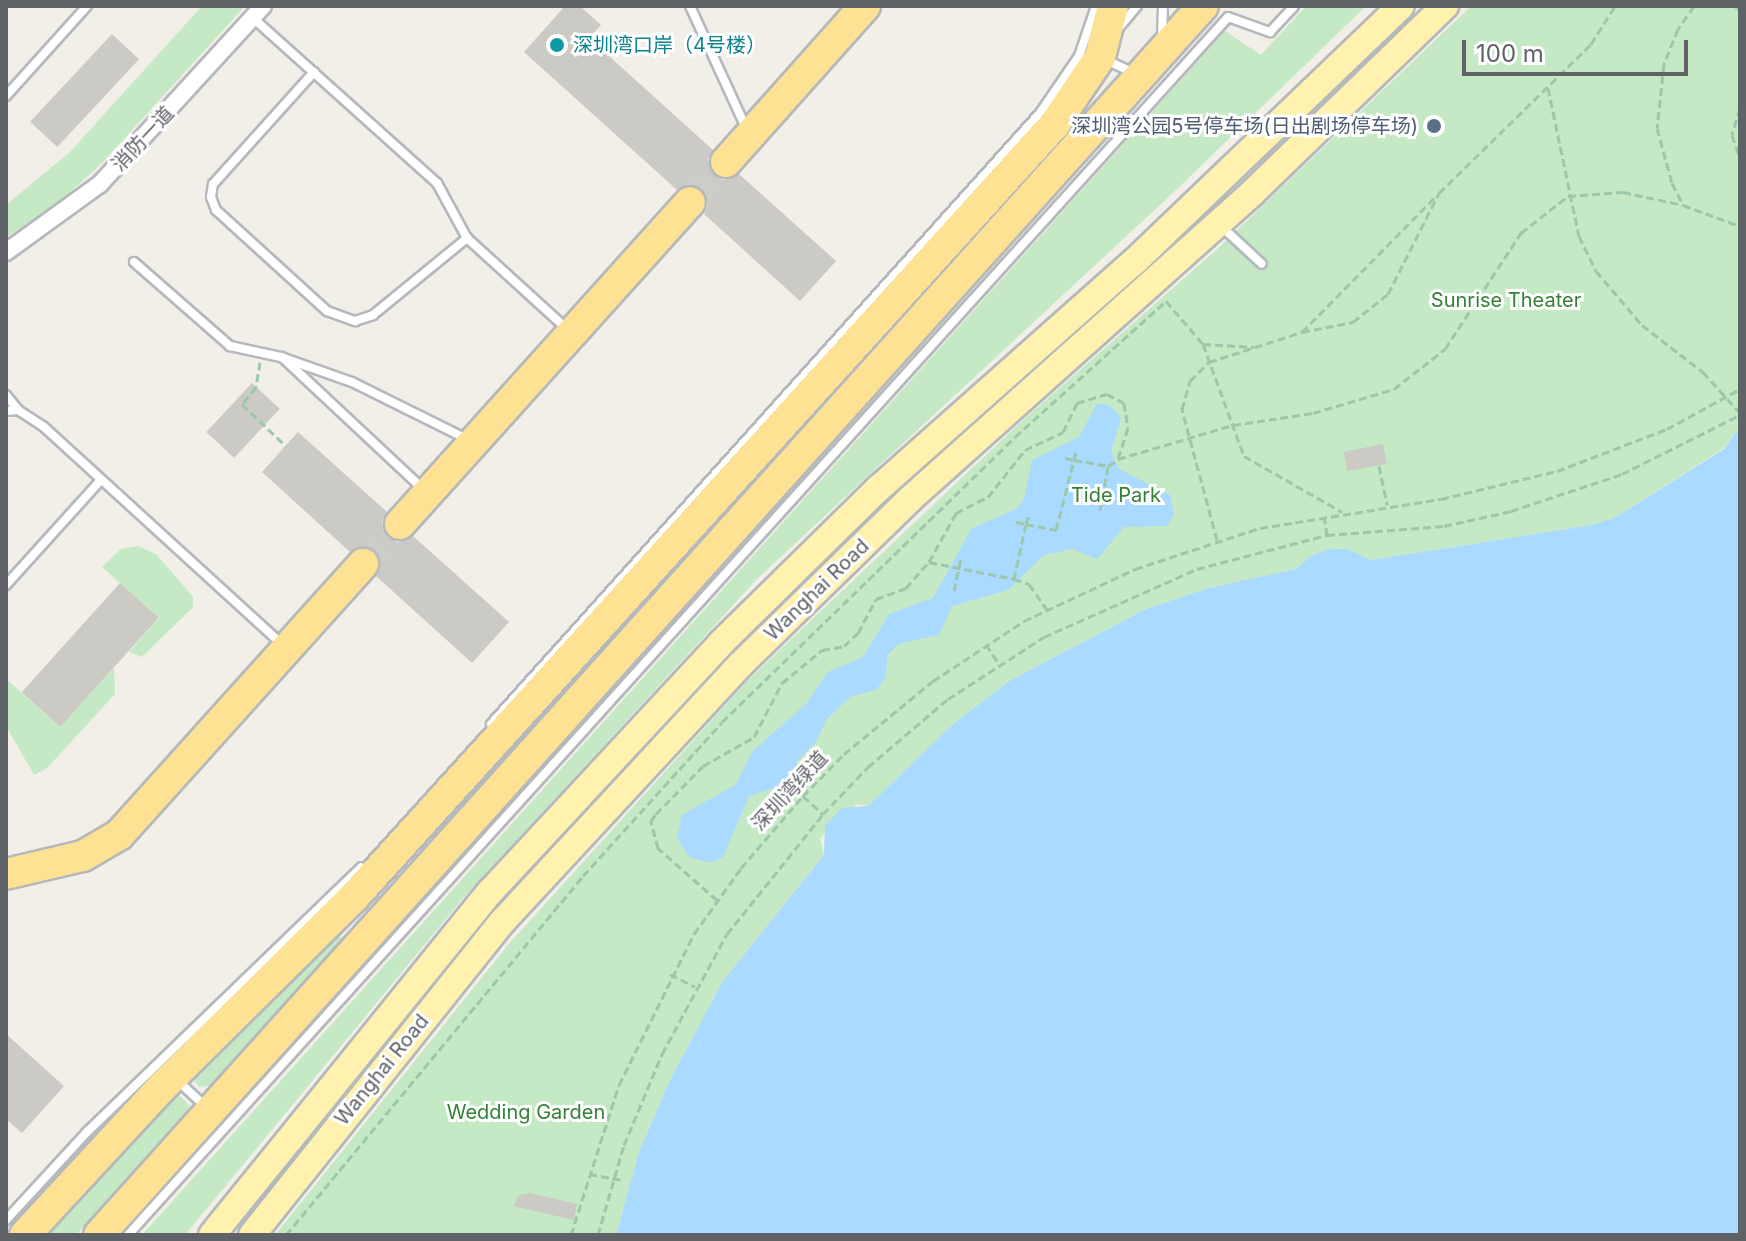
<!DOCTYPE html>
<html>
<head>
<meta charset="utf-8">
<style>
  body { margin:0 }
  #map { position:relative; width:1746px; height:1241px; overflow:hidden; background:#f1efe8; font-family:Inter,"Noto Sans SC",sans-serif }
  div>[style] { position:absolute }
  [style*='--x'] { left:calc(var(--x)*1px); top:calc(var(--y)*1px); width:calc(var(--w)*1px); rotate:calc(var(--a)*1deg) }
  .green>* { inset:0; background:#c5e8c5 }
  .water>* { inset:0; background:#aadaff }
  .building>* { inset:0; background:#cccac5; transform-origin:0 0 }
  .highway-tunnel>* { height:30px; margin-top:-15px; transform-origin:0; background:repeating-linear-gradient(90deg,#ccccc8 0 30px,transparent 0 45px) }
  .path>* { height:3px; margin-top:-1.5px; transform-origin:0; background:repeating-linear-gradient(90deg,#9cc7a9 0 8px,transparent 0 12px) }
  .roads { filter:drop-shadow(2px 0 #b5b8bc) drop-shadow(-2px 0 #b5b8bc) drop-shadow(0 2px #b5b8bc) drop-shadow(0 -2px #b5b8bc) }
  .lane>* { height:8px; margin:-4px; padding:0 4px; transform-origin:4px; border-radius:4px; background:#fff }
  .street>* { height:16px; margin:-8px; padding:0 8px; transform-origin:8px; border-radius:8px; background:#fff }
  .primary>* { height:26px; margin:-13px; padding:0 13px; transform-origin:13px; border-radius:13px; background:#fff2af }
  .highway>* { height:30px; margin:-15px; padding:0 15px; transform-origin:15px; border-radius:15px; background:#fde293 }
  .dots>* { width:22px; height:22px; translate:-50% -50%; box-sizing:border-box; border:4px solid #fff; border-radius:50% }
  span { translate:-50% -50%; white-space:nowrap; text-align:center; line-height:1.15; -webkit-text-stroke:6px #fff; paint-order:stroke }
  .culture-label { font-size:20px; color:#0d838f }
  .left { translate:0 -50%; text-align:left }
  .service-label { font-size:20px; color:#4e5e75 }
  .right { translate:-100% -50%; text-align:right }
  .street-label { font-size:20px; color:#5f6368 }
  .park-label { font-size:20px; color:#348238 }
  .frame { position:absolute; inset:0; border:8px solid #5f6368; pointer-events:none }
  .scale { position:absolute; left:1462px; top:40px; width:226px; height:36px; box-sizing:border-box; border:4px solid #5f6368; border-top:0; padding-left:10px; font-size:24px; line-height:28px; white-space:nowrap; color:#5f6368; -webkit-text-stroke:6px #fff; paint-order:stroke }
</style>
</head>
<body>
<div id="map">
  <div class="green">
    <i style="clip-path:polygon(202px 6px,245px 6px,103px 162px,48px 213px,6px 237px,6px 205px,70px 152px)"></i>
    <i style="clip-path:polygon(1306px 6px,1366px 6px,1175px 191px,759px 577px,459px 903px,185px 1235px,142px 1235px,1225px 31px,1261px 55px)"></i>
    <i style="clip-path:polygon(1471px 6px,1740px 6px,1740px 427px,1724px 448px,1616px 517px,1592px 525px,1371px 560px,1348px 549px,1312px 555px,1296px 569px,1208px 588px,1146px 609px,1009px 681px,952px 725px,868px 806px,857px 804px,820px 838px,824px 855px,723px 981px,671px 1078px,639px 1152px,616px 1235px,275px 1235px,508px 945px,748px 680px,1022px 421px,1215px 251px)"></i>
    <i style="clip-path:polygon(138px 546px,156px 554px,193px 597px,193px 607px,142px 657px,129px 652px,159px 618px,102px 567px,121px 549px)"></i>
    <i style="clip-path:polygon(114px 668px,115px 694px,47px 768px,34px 775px,6px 726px,6px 679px,60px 727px)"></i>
    <i style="clip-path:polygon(338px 934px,343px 939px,213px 1085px,199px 1087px,192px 1077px)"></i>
    <i style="clip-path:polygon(175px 1091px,191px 1107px,76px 1235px,40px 1235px)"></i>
  </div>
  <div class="water">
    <i style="clip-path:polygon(1097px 404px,1109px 405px,1121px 418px,1111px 451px,1119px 469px,1170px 495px,1174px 515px,1167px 526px,1124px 527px,1097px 559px,1072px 549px,1044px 555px,1008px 590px,952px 606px,939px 635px,898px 644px,887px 656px,886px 677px,876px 690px,850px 697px,826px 720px,816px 742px,797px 761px,791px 783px,749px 796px,723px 857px,711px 863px,689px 857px,677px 838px,682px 815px,735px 785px,753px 751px,806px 704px,828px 672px,863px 657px,889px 614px,933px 598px,971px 529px,1016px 509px,1024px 499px,1032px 460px,1079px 437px)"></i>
    <i style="clip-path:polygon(1740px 427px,1740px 1235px,616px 1235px,639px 1152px,671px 1078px,723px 981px,824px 855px,825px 826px,842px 808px,868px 806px,952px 725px,1009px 681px,1146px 609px,1208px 588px,1296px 569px,1312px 555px,1330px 549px,1348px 549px,1371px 560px,1592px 525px,1616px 517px,1724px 449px)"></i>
  </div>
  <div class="building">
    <i style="clip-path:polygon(565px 6px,580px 6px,601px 25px,589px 38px,713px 150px,708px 159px,714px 175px,723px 180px,739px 174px,836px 261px,800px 301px,704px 214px,708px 205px,703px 189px,693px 184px,677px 190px,524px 52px)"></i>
    <i style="left:112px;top:34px;width:37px;height:120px;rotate:43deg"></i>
    <i style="left:252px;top:383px;width:38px;height:67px;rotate:43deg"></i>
    <i style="clip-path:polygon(298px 432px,387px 512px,382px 521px,387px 537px,397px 542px,413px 536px,509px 622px,472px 663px,376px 576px,381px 567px,376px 551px,366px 546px,350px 552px,262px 472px)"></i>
    <i style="left:1383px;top:444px;width:20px;height:40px;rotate:79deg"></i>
    <i style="left:120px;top:583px;width:52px;height:147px;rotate:42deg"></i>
    <i style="clip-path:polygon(6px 1034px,64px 1086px,22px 1133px,6px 1119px)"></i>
    <i style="clip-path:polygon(530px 1193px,577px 1204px,574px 1220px,513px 1206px,519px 1195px)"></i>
  </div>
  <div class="highway-tunnel">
    <i style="--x:690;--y:202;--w:54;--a:-48"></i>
    <i style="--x:363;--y:564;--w:54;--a:-47.2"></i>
  </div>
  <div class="path">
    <i style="--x:1694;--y:6;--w:28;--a:125"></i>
    <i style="--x:1678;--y:29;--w:38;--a:112"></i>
    <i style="--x:1664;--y:64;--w:64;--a:96.2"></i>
    <i style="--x:1657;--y:128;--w:57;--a:74.7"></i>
    <i style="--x:1672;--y:183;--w:25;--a:63"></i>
    <i style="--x:1683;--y:205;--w:61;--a:20.2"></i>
    <i style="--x:1735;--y:6;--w:6;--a:39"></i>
    <i style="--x:1548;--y:88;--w:151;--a:78.2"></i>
    <i style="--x:1579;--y:236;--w:39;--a:64"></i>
    <i style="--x:1596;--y:271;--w:71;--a:49.6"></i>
    <i style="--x:1642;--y:325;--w:77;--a:37.6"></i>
    <i style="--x:1703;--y:372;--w:55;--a:47.9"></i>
    <i style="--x:1740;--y:108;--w:28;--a:107"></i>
    <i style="--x:1732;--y:135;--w:24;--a:71"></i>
    <i style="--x:1166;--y:301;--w:57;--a:49.3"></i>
    <i style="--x:1203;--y:344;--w:51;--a:3.4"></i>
    <i style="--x:1302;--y:332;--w:192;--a:-45.4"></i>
    <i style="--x:1203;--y:344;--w:119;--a:69.9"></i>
    <i style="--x:1244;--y:456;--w:113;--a:29.7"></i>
    <i style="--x:260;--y:362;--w:25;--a:99"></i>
    <i style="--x:256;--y:387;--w:22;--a:129"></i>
    <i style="--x:242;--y:404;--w:61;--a:43.7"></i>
    <i style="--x:1065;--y:458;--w:9;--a:13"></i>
    <i style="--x:1074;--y:460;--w:9;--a:-77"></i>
    <i style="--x:1379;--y:466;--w:40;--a:78"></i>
    <i style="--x:1102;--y:502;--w:10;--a:6"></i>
    <i style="--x:1100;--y:510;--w:44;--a:-79.5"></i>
    <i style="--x:1324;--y:516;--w:19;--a:81"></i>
    <i style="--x:1016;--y:522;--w:10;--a:11"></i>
    <i style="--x:1026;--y:524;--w:9;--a:-72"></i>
    <i style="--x:1217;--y:540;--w:136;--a:-105"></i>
    <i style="--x:1182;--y:409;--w:29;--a:-74"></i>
    <i style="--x:1190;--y:381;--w:27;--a:-45"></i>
    <i style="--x:1209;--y:362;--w:98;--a:-17.9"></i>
    <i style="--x:1302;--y:332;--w:52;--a:-11.1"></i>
    <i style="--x:1353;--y:322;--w:45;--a:-38.7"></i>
    <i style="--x:1388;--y:294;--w:113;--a:-63.2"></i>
    <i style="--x:1439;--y:193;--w:213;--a:-44.4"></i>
    <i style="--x:1591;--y:44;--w:45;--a:-57.7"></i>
    <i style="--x:929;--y:562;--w:87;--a:11.3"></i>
    <i style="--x:1014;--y:579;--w:56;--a:-77.7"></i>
    <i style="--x:1026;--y:524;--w:31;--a:11"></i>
    <i style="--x:1056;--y:530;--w:72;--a:-75.6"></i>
    <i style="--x:1074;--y:460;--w:35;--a:10"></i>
    <i style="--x:1108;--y:466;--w:12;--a:-31"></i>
    <i style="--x:1014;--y:579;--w:16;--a:18"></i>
    <i style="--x:1029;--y:584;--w:32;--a:55"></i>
    <i style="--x:954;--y:591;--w:35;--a:-78"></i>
    <i style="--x:986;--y:644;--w:24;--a:57"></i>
    <i style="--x:803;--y:796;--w:27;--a:42"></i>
    <i style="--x:717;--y:900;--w:79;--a:-138.6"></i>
    <i style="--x:658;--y:848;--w:28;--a:-105"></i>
    <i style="--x:651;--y:821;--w:9;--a:-54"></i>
    <i style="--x:656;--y:814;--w:67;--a:-45.6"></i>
    <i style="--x:703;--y:766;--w:59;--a:-29.6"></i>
    <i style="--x:754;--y:737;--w:61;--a:-62.6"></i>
    <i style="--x:782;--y:683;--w:52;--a:-39.5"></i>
    <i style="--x:822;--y:650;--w:22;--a:-10"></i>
    <i style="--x:844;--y:646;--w:19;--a:-43"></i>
    <i style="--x:858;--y:633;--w:38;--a:-62"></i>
    <i style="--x:876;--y:599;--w:32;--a:-20"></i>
    <i style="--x:906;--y:588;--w:35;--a:-49"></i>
    <i style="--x:929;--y:562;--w:56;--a:-61.1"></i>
    <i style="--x:956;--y:513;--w:36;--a:-27"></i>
    <i style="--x:988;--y:497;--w:60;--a:-51.8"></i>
    <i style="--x:1025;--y:450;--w:42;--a:-25.3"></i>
    <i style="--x:1063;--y:432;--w:32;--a:-64"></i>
    <i style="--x:1077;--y:403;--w:31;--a:-17"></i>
    <i style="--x:1107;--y:394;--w:19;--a:28"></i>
    <i style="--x:1124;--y:403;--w:25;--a:81"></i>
    <i style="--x:1128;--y:428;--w:33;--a:108"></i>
    <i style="--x:1118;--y:459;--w:120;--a:-16.5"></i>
    <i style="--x:1233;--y:425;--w:81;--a:-8.5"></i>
    <i style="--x:1313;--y:413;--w:84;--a:-16.5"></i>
    <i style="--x:1394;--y:389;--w:65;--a:-38.1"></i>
    <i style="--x:1445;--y:349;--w:139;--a:-56.8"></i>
    <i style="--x:1521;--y:233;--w:60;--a:-38.2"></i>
    <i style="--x:1568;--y:196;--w:55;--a:-4.2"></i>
    <i style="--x:1623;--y:192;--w:61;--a:12.2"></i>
    <i style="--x:670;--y:974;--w:28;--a:27"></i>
    <i style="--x:589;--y:1174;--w:34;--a:10"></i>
    <i style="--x:286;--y:1235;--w:466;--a:-50.4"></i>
    <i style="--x:583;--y:876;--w:207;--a:-47.9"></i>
    <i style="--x:722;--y:722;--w:409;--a:-44.2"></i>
    <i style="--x:1015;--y:437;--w:203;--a:-42"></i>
    <i style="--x:571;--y:1235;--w:157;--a:-72.3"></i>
    <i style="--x:619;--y:1085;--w:169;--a:-63.6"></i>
    <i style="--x:694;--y:934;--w:81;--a:-54.5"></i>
    <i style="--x:741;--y:868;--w:95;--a:-49.3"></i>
    <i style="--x:803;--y:796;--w:59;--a:-45.7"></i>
    <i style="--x:844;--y:754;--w:115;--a:-39.4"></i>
    <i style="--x:933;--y:681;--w:109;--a:-33.4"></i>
    <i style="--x:1024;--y:621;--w:123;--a:-25.1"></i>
    <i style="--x:1135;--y:569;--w:132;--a:-18.2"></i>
    <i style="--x:1260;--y:528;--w:183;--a:-9.1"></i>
    <i style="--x:1441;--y:499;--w:119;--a:-13.6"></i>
    <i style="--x:1557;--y:471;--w:118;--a:-20.9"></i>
    <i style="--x:1667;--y:429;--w:83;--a:-28.7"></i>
    <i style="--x:598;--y:1235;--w:94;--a:-73.9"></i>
    <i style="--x:624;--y:1145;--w:99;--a:-67.3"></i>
    <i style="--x:662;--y:1054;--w:136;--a:-61.6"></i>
    <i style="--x:727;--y:934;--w:154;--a:-51.3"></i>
    <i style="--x:823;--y:814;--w:65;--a:-46.2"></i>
    <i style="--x:868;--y:767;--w:105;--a:-40.4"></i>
    <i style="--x:948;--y:699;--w:114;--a:-32.9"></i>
    <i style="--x:1044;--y:637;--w:167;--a:-24"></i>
    <i style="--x:1197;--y:569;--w:134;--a:-14.7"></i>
    <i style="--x:1327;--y:535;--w:117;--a:-4.4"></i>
    <i style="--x:1444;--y:526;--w:69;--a:-12.6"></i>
    <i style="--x:1511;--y:511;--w:117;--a:-18.4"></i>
    <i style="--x:1622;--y:474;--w:132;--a:-26.6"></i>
  </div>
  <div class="roads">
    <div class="lane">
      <i style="--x:690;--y:6;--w:134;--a:65.3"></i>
      <i style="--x:253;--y:18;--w:247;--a:41.9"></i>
      <i style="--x:437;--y:183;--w:63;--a:61.4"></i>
      <i style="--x:467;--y:238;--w:137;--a:42.3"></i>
      <i style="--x:1117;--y:30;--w:31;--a:-50"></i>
      <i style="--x:1162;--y:36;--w:30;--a:-88"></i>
      <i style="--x:1104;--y:59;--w:35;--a:25"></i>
      <i style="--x:314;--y:72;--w:151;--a:132"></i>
      <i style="--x:213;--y:184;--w:13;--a:99"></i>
      <i style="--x:211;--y:197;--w:14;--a:69"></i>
      <i style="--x:216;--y:210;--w:150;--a:42.3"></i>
      <i style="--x:327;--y:311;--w:30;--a:20"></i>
      <i style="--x:355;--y:321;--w:19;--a:-18"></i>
      <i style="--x:373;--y:315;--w:122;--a:-39.3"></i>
      <i style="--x:6;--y:96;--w:121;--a:-48"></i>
      <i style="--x:1222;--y:227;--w:54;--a:42.8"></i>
      <i style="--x:134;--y:262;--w:128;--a:41.2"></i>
      <i style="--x:230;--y:346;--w:52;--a:12.2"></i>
      <i style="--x:281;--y:357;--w:75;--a:19.4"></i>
      <i style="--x:352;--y:382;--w:131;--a:26.4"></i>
      <i style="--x:282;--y:357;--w:195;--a:43.1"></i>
      <i style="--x:6;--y:395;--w:19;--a:51"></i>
      <i style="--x:6;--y:411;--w:12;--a:-5"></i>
      <i style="--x:18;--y:410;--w:31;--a:33"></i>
      <i style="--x:44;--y:427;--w:323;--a:42.4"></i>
      <i style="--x:6;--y:585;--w:142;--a:-47.9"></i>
      <i style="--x:491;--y:724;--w:821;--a:-48.06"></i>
      <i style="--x:1040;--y:113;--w:69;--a:-55.6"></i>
      <i style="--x:1079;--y:56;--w:53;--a:-71.2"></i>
      <i style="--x:177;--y:1080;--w:38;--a:43"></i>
      <i style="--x:6;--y:1220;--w:120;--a:-47.4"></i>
      <i style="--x:87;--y:1132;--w:381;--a:-44"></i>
      <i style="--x:128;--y:1235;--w:1641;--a:-47.91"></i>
      <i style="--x:1228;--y:17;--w:45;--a:19.7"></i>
      <i style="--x:1270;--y:32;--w:35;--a:-47"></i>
    </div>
    <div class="street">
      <i style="--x:6;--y:252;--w:116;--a:-35.9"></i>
      <i style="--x:100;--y:184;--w:241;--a:-47.5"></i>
    </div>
    <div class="primary">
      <i style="--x:212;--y:1235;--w:442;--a:-51"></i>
      <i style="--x:490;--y:892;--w:340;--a:-47.1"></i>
      <i style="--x:721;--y:643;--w:221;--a:-44.5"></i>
      <i style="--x:879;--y:488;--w:342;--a:-41.6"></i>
      <i style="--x:1135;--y:261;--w:368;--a:-43.8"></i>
      <i style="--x:252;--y:1235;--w:402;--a:-51.4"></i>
      <i style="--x:503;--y:921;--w:350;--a:-47.2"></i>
      <i style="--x:741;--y:664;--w:236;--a:-44.3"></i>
      <i style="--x:910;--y:499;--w:459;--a:-41.8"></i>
      <i style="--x:1252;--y:193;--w:269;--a:-44.1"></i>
    </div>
    <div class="highway">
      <i style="--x:726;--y:162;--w:209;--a:-48.3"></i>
      <i style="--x:400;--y:524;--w:433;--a:-48"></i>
      <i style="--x:6;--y:874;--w:79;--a:-13.2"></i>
      <i style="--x:83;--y:856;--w:42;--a:-30.3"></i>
      <i style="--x:119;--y:835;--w:365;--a:-48"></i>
      <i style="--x:25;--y:1235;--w:203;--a:-47.2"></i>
      <i style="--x:163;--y:1086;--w:269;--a:-44.7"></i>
      <i style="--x:354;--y:897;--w:1044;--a:-47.8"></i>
      <i style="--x:1055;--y:124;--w:81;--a:-56.1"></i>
      <i style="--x:1100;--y:57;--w:53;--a:-75.7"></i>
      <i style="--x:99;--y:1235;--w:1652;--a:-48.07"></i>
    </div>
  </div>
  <div class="dots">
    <i style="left:557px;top:45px;background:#0f9aa8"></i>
    <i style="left:1434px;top:126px;background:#5c6f8a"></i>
  </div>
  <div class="culture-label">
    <span class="left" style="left:573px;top:45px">深圳湾口岸（4号楼）</span>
  </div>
  <div class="service-label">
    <span class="right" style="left:1418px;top:126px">深圳湾公园5号停车场(日出剧场停车场)</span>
  </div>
  <div class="street-label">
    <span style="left:143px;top:139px;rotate:-47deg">消防一道</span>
    <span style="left:817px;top:590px;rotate:-44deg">Wanghai Road</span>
    <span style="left:790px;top:791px;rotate:-47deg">深圳湾绿道</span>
    <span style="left:382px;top:1070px;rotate:-51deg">Wanghai Road</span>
  </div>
  <div class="park-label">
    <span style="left:1506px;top:300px">Sunrise Theater</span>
    <span style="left:1116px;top:495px">Tide Park</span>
    <span style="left:526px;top:1112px">Wedding Garden</span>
  </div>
  <div class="frame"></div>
  <div class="scale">100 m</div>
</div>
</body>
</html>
